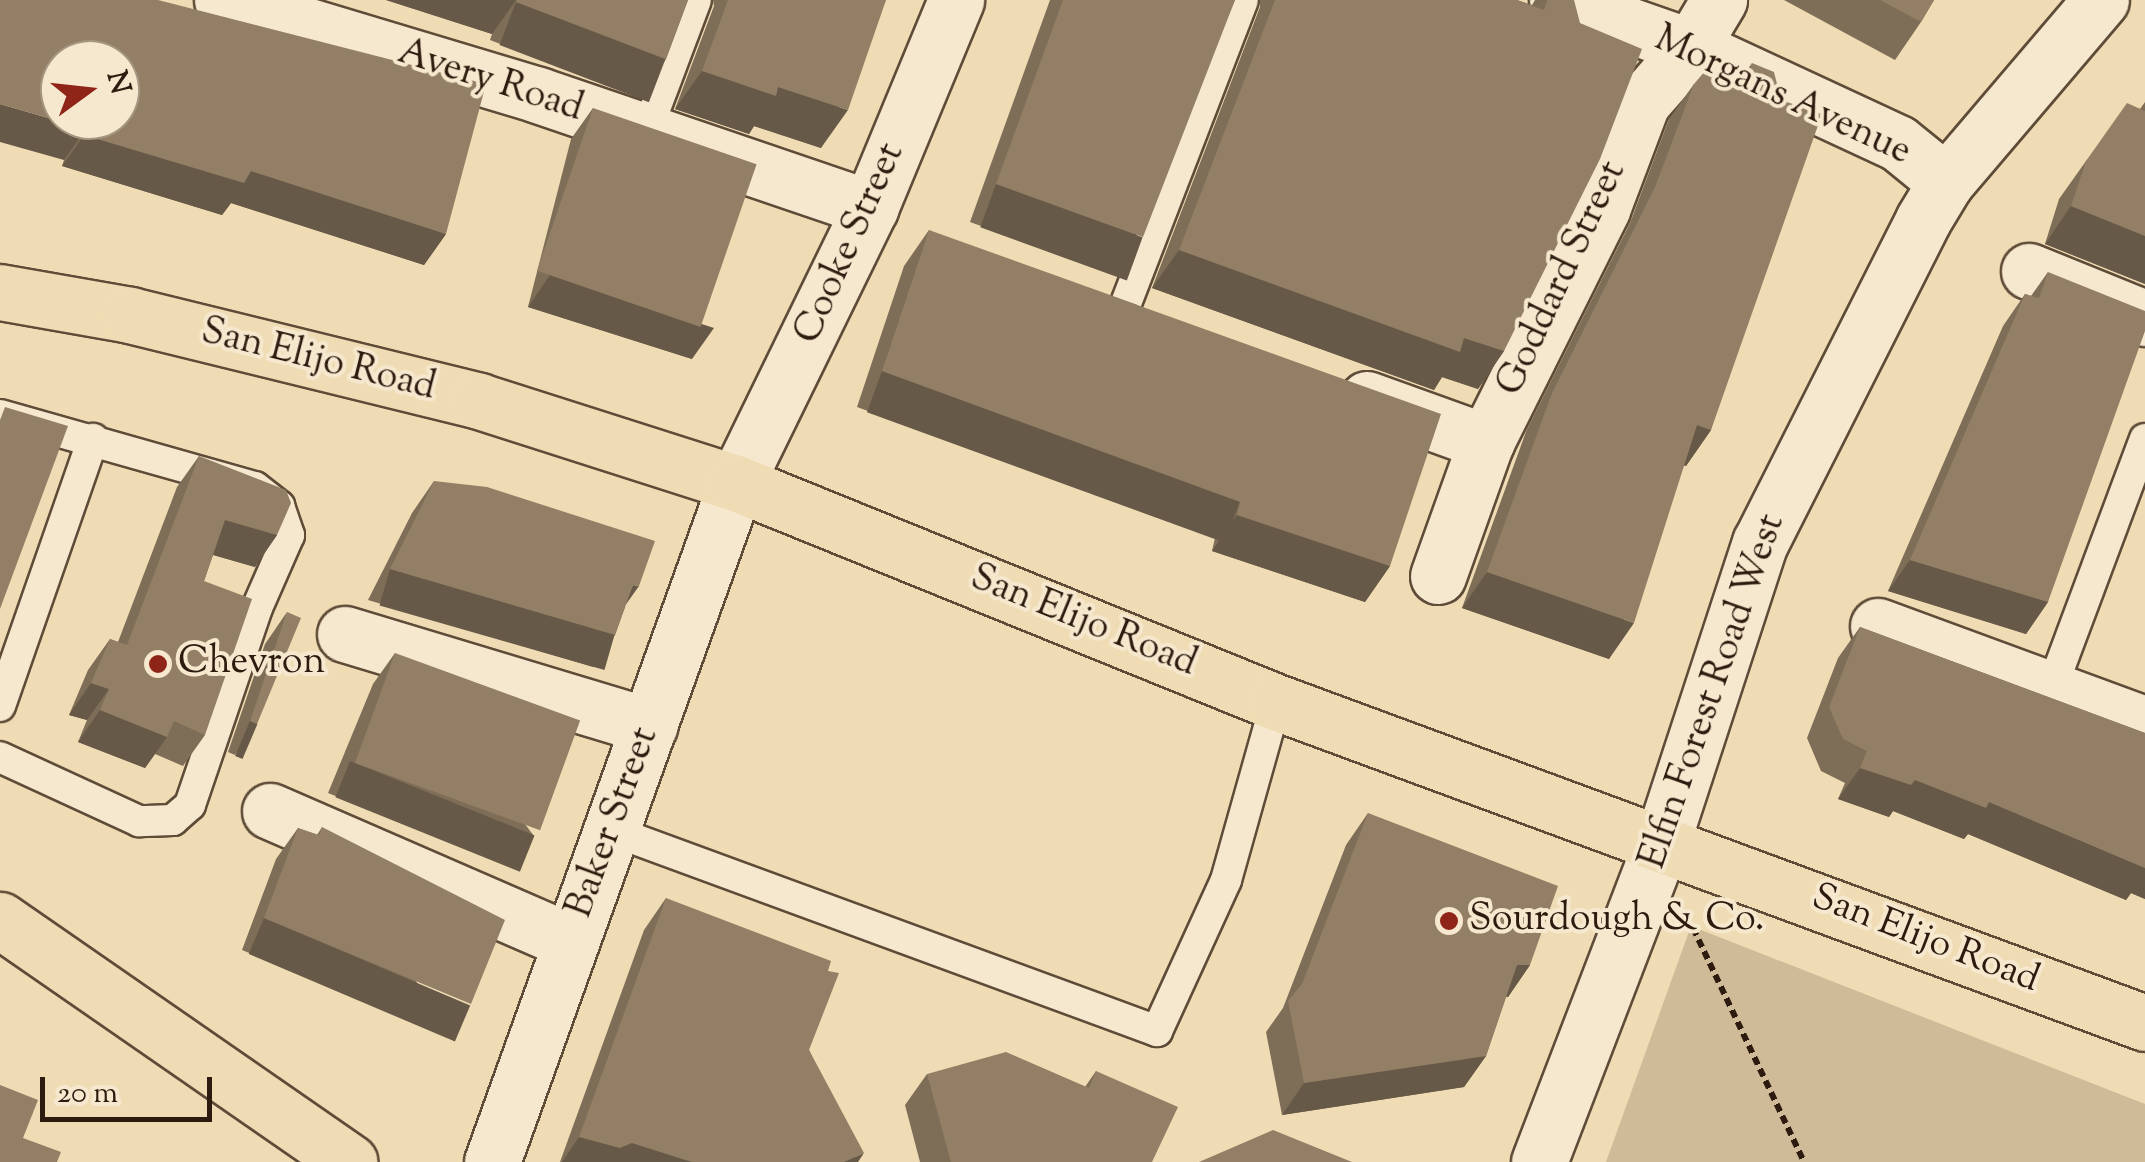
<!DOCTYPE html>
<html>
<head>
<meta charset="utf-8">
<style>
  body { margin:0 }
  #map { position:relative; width:2145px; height:1162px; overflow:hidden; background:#f0dcb4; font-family:"Sorts Mill Goudy",serif }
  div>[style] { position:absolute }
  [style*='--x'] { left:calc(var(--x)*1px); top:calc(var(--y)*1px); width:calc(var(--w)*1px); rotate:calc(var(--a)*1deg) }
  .green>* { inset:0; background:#cfbb98 }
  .path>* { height:6px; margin-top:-3px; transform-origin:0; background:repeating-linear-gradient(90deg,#2e1b0f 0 8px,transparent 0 13px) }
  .roads { filter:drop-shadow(2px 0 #5e4b38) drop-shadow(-2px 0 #5e4b38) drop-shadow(0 2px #5e4b38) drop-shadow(0 -2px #5e4b38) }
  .service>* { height:30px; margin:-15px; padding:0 15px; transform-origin:15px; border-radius:15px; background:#f5e8ce }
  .minor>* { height:55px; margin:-27.5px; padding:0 27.5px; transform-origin:27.5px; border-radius:27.5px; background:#f5e8ce }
  .tertiary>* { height:55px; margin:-27.5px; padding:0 27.5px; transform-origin:27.5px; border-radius:27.5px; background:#f5e8ce }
  .secondary>* { height:55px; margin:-27.5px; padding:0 27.5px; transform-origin:27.5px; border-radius:27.5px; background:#f5e8ce }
  .primary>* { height:55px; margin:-27.5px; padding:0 27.5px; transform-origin:27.5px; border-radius:27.5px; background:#f0dcb4 }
  .wall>* { inset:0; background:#7e6d57 }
  .shaded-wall>* { inset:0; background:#675947; transform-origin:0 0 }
  .building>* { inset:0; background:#937f65; transform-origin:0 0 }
  .dots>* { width:28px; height:28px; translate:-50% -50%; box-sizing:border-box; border:5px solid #f5e8ce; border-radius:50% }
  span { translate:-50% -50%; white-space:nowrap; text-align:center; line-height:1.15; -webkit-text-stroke:8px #f5e8ce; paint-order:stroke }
  .street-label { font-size:38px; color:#2e1b0f }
  .poi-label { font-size:38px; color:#2e1b0f }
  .left { translate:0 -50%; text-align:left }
  .north { position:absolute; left:40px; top:40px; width:100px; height:100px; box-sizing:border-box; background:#f5e8ce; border:2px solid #a59682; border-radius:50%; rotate:75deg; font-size:28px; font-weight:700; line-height:40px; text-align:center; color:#2e1b0f }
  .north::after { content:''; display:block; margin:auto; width:35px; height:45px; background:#8f2418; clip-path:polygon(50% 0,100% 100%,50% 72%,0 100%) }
  .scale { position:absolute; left:40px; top:1077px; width:172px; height:45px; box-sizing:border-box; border:5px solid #2e1b0f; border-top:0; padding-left:12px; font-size:30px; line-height:35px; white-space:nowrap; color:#2e1b0f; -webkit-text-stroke:8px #f5e8ce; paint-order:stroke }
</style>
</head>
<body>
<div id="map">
  <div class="green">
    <i style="clip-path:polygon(1691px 926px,2145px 1104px,2145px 1162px,1606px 1162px)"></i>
  </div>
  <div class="path">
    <i style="--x:1693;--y:928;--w:259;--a:64.6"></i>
  </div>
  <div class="roads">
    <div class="service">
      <i style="--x:646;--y:133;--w:142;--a:-69.4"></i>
      <i style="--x:1123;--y:311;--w:333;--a:-68.9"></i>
      <i style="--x:0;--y:415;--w:265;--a:15.8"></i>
      <i style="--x:255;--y:487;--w:31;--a:38"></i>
      <i style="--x:279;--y:506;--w:31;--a:71"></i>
      <i style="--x:289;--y:535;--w:80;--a:113.7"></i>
      <i style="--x:257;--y:608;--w:208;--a:108.8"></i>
      <i style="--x:190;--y:805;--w:23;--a:139"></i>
      <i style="--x:173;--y:820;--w:34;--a:178"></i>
      <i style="--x:139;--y:821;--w:153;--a:-155.3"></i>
      <i style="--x:2051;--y:690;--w:268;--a:-69.5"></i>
      <i style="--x:0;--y:706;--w:283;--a:-70.8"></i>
      <i style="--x:610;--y:830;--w:583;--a:20.18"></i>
      <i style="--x:1157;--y:1031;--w:166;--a:-65.4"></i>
      <i style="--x:1226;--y:880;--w:185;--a:-74.3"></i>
    </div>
    <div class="minor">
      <i style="--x:222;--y:0;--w:330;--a:16.7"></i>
      <i style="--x:538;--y:95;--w:351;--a:18.8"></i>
      <i style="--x:1557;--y:0;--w:142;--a:19.3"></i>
      <i style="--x:1691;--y:47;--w:228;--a:24.9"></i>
      <i style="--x:1898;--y:143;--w:62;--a:39.1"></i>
      <i style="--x:2029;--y:271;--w:125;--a:22.1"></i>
      <i style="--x:1367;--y:399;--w:127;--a:19.9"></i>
      <i style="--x:736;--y:483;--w:306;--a:-64"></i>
      <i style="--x:870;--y:208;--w:225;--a:-67.5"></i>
      <i style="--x:1438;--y:576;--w:142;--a:-70.3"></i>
      <i style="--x:1486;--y:442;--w:260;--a:-63.5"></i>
      <i style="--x:1602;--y:209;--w:113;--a:-69.3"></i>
      <i style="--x:1642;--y:103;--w:74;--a:-48.8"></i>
      <i style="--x:1691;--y:47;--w:55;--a:-59.2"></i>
      <i style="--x:1878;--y:626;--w:284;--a:20.2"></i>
      <i style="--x:345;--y:634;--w:318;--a:16.8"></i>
      <i style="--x:270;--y:811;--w:328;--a:23.5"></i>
    </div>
    <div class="tertiary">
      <i style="--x:1662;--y:842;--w:315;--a:-71.9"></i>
      <i style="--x:1760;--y:543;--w:362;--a:-63.2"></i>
      <i style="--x:1923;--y:220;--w:44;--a:-58.8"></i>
      <i style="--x:1946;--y:182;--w:239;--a:-49.6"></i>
      <i style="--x:492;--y:1162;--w:722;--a:-70.23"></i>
    </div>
    <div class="secondary">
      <i style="--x:1539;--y:1162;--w:343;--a:-69"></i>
    </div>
    <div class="primary">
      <i style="--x:0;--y:292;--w:132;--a:10"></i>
      <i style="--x:130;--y:315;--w:359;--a:13.8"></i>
      <i style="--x:479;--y:401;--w:270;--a:17.7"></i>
      <i style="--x:736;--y:483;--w:583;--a:22.08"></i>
      <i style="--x:1276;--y:702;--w:926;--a:20.27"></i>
      <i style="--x:0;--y:920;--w:425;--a:34.7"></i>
    </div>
  </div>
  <div class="wall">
    <i style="clip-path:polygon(0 0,446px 234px,424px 265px,231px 203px,222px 215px,62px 166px,64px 160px)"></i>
    <i style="clip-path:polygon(386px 0,688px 0,666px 59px,640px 97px,490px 40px,492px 34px)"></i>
    <i style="clip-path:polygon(713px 0,886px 0,821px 148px,754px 126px,749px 134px,675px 109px,714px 6px)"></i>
    <i style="clip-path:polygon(1050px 0,1235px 0,1117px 275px,970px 222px)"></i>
    <i style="clip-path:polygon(1260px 0,1517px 0,1532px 5px,1535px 0,1574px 0,1504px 351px,1478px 389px,1442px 377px,1434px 390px,1152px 288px,1260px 7px)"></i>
    <i style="clip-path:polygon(1784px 0,1934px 0,1921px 22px,1895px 60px)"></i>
    <i style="clip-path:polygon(1752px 63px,1711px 430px,1686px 466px,1684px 465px,1609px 659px,1462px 608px,1527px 429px,1630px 223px,1669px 119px,1694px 84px,1739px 82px)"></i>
    <i style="clip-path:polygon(2145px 102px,2145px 284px,2045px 244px,2059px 199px,2086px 161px,2140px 109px)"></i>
    <i style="clip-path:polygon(593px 108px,692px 359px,528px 307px,571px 139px)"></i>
    <i style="clip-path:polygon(929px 230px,1390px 566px,1365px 602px,1212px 551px,1215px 538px,857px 407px,904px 266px)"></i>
    <i style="clip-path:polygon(2048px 272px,2048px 602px,2026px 634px,1888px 591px,2003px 326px,2025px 294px,2031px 296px)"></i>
    <i style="clip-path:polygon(199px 456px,277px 535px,255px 567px,213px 555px,204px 581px,205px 735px,183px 766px,155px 754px,145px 768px,78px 742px,87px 720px,69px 715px,88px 670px,110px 639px,118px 642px,177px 487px)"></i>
    <i style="clip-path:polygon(434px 481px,625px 607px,615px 635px,593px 667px,368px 600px,412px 513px)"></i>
    <i style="clip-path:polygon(287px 612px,257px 724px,235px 755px,228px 752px,265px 644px)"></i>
    <i style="clip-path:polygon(1860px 627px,2145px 733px,2145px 899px,2131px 893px,2126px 900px,1968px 834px,1964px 839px,1893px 811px,1889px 817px,1838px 799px,1845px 783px,1821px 771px,1807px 738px,1838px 658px)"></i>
    <i style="clip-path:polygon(395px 653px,534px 836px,512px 867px,328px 793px,373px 684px)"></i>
    <i style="clip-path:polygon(1368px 813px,1530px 965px,1508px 997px,1506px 997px,1486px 1056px,1464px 1087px,1282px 1115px,1266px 1032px,1283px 1008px,1346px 845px)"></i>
    <i style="clip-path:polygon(322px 827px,449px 1035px,242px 950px,276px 859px,298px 828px,317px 835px)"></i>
    <i style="clip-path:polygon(666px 898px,809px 1050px,858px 1162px,560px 1162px,644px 930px)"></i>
    <i style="clip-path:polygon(1096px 1071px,1152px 1162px,920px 1162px,905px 1105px,927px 1074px,1085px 1087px)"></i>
  </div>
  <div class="shaded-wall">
    <i style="clip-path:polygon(386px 0,516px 0,492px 34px)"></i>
    <i style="left:516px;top:2px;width:160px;height:46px;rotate:21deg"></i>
    <i style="clip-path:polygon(702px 71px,778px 87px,848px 110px,821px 148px,754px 126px,749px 134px,675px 109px)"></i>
    <i style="clip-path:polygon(0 104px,86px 129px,64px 160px,0 142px)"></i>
    <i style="clip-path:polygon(84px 135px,251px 171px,446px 234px,424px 265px,231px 203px,222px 215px,62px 166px)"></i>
    <i style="left:996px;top:184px;width:156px;height:46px;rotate:20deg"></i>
    <i style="clip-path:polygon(2071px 206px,2145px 236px,2145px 284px,2045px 244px)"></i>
    <i style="clip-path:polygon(1179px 250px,1464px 338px,1504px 351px,1478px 389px,1442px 377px,1434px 390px,1152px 288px)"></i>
    <i style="clip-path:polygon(550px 275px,714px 328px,692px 359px,528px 307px)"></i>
    <i style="left:882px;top:371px;width:381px;height:44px;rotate:20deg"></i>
    <i style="clip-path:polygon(1697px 425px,1711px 430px,1686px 466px,1672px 461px)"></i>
    <i style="clip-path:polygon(1237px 515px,1390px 566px,1365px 602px,1212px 551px)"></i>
    <i style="clip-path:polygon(225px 520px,277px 535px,255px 567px,203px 552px)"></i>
    <i style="clip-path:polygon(1910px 560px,2048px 602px,2026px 634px,1888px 591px)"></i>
    <i style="left:390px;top:569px;width:234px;height:38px;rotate:16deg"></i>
    <i style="clip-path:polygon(1487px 572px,1634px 623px,1609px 659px,1462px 608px)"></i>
    <i style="clip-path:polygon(633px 585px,639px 586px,617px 617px)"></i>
    <i style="clip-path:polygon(91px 683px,109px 689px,87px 720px,69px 715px)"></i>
    <i style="clip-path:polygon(100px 710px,167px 737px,145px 768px,78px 742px)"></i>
    <i style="left:250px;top:721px;width:8px;height:38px;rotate:23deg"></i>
    <i style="left:350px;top:761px;width:199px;height:39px;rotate:22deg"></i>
    <i style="clip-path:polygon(1860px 768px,1915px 780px,1989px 802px,2145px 868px,2145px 899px,2131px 893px,2126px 900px,1968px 834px,1964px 839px,1893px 811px,1889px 817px,1838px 799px)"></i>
    <i style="left:264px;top:918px;width:224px;height:39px;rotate:23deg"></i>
    <i style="clip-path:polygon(1517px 965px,1530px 965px,1508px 997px,1495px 997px)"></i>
    <i style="clip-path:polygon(1486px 1056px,1464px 1087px,1282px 1115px,1304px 1083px)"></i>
    <i style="clip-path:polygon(579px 1137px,632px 1143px,692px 1162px,562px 1162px)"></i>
    <i style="clip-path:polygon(864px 1153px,858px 1162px,844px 1162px)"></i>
  </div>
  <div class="building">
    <i style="clip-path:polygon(evenodd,0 0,158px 0,486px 84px,446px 234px,251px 171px,244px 183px,84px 135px,86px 129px,0 104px,0 0,60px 60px,120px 60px,120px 120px,60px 120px,60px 60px)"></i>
    <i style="clip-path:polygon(517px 0,688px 0,666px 59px,516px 2px)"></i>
    <i style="clip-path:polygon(728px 0,886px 0,848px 110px,778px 87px,776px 96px,702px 71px)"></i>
    <i style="clip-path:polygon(1063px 0,1235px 0,1143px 237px,996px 184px)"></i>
    <i style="clip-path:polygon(1275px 0,1517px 0,1544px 10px,1547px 0,1574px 0,1580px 23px,1642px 49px,1600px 159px,1504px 351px,1464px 338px,1460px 352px,1179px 250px)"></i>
    <i style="clip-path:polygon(1880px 0,1934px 0,1921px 22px)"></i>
    <i style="clip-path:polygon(1752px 63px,1774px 72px,1781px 100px,1822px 114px,1711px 430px,1697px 425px,1634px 623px,1487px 572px,1552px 393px,1655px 187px,1694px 84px,1705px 71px,1746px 84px)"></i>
    <i style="clip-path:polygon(2127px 103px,2145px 111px,2145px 236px,2071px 206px,2086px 161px)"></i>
    <i style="left:593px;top:108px;width:173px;height:172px;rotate:19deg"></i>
    <i style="clip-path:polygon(929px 230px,1441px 414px,1390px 566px,1237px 515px,1240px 502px,882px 371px)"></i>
    <i style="clip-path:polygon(2048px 272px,2145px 311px,2145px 331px,2048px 602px,1910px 560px,2025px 294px,2039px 298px)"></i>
    <i style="clip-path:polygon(5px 407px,68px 426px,0 609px,0 420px)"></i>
    <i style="clip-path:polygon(199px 456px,286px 490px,291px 503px,277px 535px,225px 520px,204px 581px,252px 599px,205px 735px,174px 721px,167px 737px,100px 710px,109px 689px,91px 683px,110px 639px,127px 645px)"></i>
    <i style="clip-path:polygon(434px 481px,487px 487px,655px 541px,639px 586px,633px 585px,615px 635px,390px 569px)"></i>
    <i style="clip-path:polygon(287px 612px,301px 618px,257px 724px,250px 721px)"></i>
    <i style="clip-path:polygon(1860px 627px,2145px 733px,2145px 868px,1989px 802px,1986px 808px,1915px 780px,1911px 785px,1860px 768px,1867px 751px,1843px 739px,1829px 707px)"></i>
    <i style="left:395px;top:653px;width:197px;height:117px;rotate:20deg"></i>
    <i style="clip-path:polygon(1368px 813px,1558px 886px,1530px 965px,1517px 965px,1486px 1056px,1304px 1083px,1288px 1001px,1302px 984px)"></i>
    <i style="clip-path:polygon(322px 827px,505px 920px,471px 1004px,264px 918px,298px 828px,319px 835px)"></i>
    <i style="clip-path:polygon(666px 898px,831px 961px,828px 971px,839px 973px,809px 1050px,864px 1153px,844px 1162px,692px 1162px,632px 1143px,620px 1148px,579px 1137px)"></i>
    <i style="clip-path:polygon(1006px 1052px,1089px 1088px,1096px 1071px,1178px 1107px,1152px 1162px,951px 1162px,927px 1074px)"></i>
    <i style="clip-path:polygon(0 1085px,38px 1100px,23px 1138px,61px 1152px,57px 1162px,0 1162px)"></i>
    <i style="clip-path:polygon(1273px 1130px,1352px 1162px,1199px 1162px)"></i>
  </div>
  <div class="dots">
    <i style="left:158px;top:664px;background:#8f2418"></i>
    <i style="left:1449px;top:921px;background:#8f2418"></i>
  </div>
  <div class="street-label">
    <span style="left:490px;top:82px;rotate:18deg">Avery Road</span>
    <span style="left:1782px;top:97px;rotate:25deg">Morgans Avenue</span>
    <span style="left:851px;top:244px;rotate:-66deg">Cooke Street</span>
    <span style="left:1563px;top:279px;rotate:-65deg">Goddard Street</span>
    <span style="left:318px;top:361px;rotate:14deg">San Elijo Road</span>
    <span style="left:1083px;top:622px;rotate:22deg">San Elijo Road</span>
    <span style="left:1714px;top:692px;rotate:-71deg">Elfin Forest Road West</span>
    <span style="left:614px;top:823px;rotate:-70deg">Baker Street</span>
    <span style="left:1925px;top:940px;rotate:21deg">San Elijo Road</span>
  </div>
  <div class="poi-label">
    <span class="left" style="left:178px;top:664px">Chevron</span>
    <span class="left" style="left:1469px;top:921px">Sourdough &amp; Co.</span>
  </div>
  <div class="north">N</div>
  <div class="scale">20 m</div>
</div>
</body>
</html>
